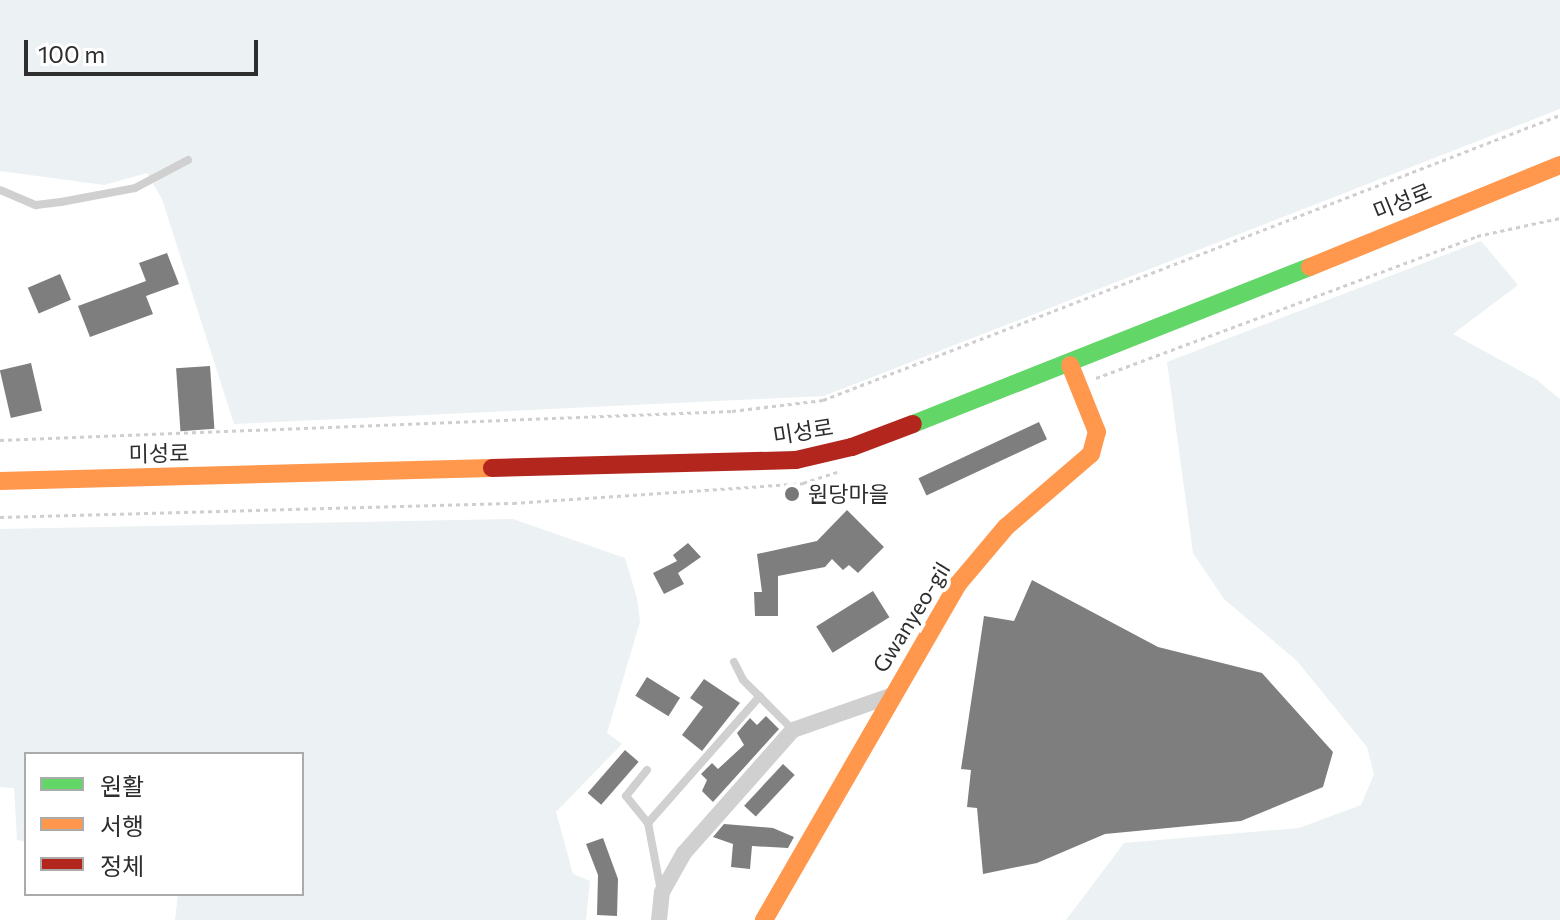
<!DOCTYPE html>
<html>
<head>
<meta charset="utf-8">
<style>
  body { margin:0 }
  #map { position:relative; width:1560px; height:920px; overflow:hidden; background:#fff; font-family:Commissioner,"Noto Sans KR",sans-serif }
  div>[style] { position:absolute }
  [style*='--x'] { left:calc(var(--x)*1px); top:calc(var(--y)*1px); width:calc(var(--w)*1px); rotate:calc(var(--a)*1deg) }
  .green>* { inset:0; background:#ecf1f3 }
  .building>* { inset:0; background:#7e7e7e; transform-origin:0 0 }
  .path>* { height:3px; margin-top:-1.5px; transform-origin:0; background:repeating-linear-gradient(90deg,#cfcfcf 0 4px,transparent 0 8px) }
  .lane>* { height:8px; margin:-4px; padding:0 4px; transform-origin:4px; border-radius:4px; background:#d0d0d0 }
  .street>* { height:16px; margin:-8px; padding:0 8px; transform-origin:8px; border-radius:8px; background:#d0d0d0 }
  .fast>* { height:18px; margin:-9px; padding:0 9px; transform-origin:9px; border-radius:9px; background:#63d668 }
  .slow>* { height:18px; margin:-9px; padding:0 9px; transform-origin:9px; border-radius:9px; background:#ff974d }
  .jam>* { height:18px; margin:-9px; padding:0 9px; transform-origin:9px; border-radius:9px; background:#b3261e }
  .dots>* { width:22px; height:22px; translate:-50% -50%; box-sizing:border-box; border:4px solid #fff; border-radius:50% }
  span { translate:-50% -50%; white-space:nowrap; text-align:center; line-height:1.15; -webkit-text-stroke:8px #fff; paint-order:stroke }
  .street-label { font-size:22px; color:#2e2e2e }
  .poi-label { font-size:22px; color:#2e2e2e }
  .left { translate:0 -50%; text-align:left }
  .legend { position:absolute; left:24px; top:752px; width:280px; height:144px; box-sizing:border-box; background:#fff; border:2px solid #ababab; margin:0; padding:10px 14px; list-style:none; font-size:24px; color:#2e2e2e }
  .legend li { display:flex; align-items:center; gap:16px; height:40px }
  .legend b { width:40px; border:2px solid #ababab }
  .scale { position:absolute; left:24px; top:40px; width:234px; height:36px; box-sizing:border-box; border:4px solid #2e2e2e; border-top:0; padding-left:10px; font-size:24px; line-height:28px; white-space:nowrap; color:#2e2e2e; -webkit-text-stroke:6px #fff; paint-order:stroke }
</style>
</head>
<body>
<div id="map">
  <div class="green">
    <i style="clip-path:polygon(0 0,1560px 0,1560px 109px,824px 396px,234px 424px,162px 199px,147px 173px,104px 185px,0 171px)"></i>
    <i style="clip-path:polygon(1481px 241px,1518px 285px,1453px 334px,1537px 380px,1560px 399px,1560px 920px,1066px 920px,1124px 843px,1299px 828px,1361px 805px,1374px 774px,1367px 747px,1297px 661px,1224px 599px,1193px 553px,1167px 362px)"></i>
    <i style="clip-path:polygon(513px 519px,625px 558px,637px 598px,640px 622px,607px 733px,622px 744px,556px 812px,573px 874px,590px 881px,586px 920px,175px 920px,178px 894px,302px 894px,302px 754px,26px 754px,26px 842px,17px 840px,14px 788px,0 787px,0 529px)"></i>
  </div>
  <div class="building">
    <i style="clip-path:polygon(167px 253px,179px 284px,146px 296px,153px 314px,90px 337px,78px 306px,146px 281px,139px 263px)"></i>
    <i style="left:60px;top:274px;width:28px;height:35px;rotate:67deg"></i>
    <i style="left:31px;top:363px;width:49px;height:32px;rotate:77deg"></i>
    <i style="left:210px;top:366px;width:63px;height:34px;rotate:86deg"></i>
    <i style="left:1039px;top:422px;width:19px;height:133px;rotate:65deg"></i>
    <i style="clip-path:polygon(847px 510px,884px 547px,858px 573px,849px 565px,843px 570px,832px 559px,825px 567px,778px 576px,778px 616px,755px 616px,754px 592px,762px 592px,757px 554px,817px 541px)"></i>
    <i style="clip-path:polygon(688px 543px,701px 557px,678px 573px,684px 584px,664px 594px,653px 573px,677px 561px,673px 555px)"></i>
    <i style="clip-path:polygon(1032px 580px,1158px 647px,1262px 673px,1333px 752px,1323px 787px,1241px 821px,1105px 834px,1037px 863px,983px 874px,977px 808px,967px 807px,971px 770px,961px 769px,984px 616px,1014px 621px)"></i>
    <i style="left:873px;top:591px;width:31px;height:67px;rotate:58deg"></i>
    <i style="left:647px;top:677px;width:39px;height:22px;rotate:32deg"></i>
    <i style="clip-path:polygon(704px 679px,740px 703px,702px 751px,682px 735px,703px 707px,690px 698px)"></i>
    <i style="clip-path:polygon(766px 716px,779px 729px,713px 802px,702px 791px,707px 780px,701px 774px,712px 763px,718px 769px,744px 745px,737px 733px,750px 718px,757px 725px)"></i>
    <i style="left:625px;top:750px;width:18px;height:57px;rotate:41deg"></i>
    <i style="left:783px;top:764px;width:16px;height:57px;rotate:43deg"></i>
    <i style="clip-path:polygon(724px 824px,773px 828px,794px 837px,788px 848px,752px 846px,750px 869px,731px 867px,733px 844px,713px 837px)"></i>
    <i style="clip-path:polygon(603px 838px,618px 879px,617px 916px,597px 915px,598px 875px,586px 844px)"></i>
  </div>
  <div class="path">
    <i style="--x:1096;--y:378;--w:407;--a:-20.4"></i>
    <i style="--x:1477;--y:236;--w:85;--a:-12.2"></i>
    <i style="--x:0;--y:440;--w:733;--a:-2.27"></i>
    <i style="--x:732;--y:411;--w:92;--a:-6.9"></i>
    <i style="--x:823;--y:400;--w:790;--a:-21.14"></i>
    <i style="--x:0;--y:517;--w:513;--a:-1.56"></i>
    <i style="--x:513;--y:503;--w:291;--a:-3.9"></i>
    <i style="--x:803;--y:483;--w:36;--a:-18"></i>
  </div>
  <div class="lane">
    <i style="--x:0;--y:190;--w:39;--a:23"></i>
    <i style="--x:36;--y:205;--w:25;--a:-7"></i>
    <i style="--x:61;--y:202;--w:75;--a:-10.7"></i>
    <i style="--x:135;--y:188;--w:60;--a:-27.8"></i>
    <i style="--x:734;--y:662;--w:20;--a:63"></i>
    <i style="--x:743;--y:680;--w:71;--a:45"></i>
    <i style="--x:647;--y:770;--w:33;--a:129"></i>
    <i style="--x:626;--y:796;--w:35;--a:51"></i>
    <i style="--x:661;--y:891;--w:69;--a:-100.8"></i>
    <i style="--x:648;--y:823;--w:169;--a:-48.6"></i>
  </div>
  <div class="street">
    <i style="--x:659;--y:920;--w:28;--a:-84"></i>
    <i style="--x:662;--y:892;--w:45;--a:-60.6"></i>
    <i style="--x:684;--y:853;--w:164;--a:-48.5"></i>
    <i style="--x:793;--y:730;--w:103;--a:-19.3"></i>
  </div>
  <div class="fast">
    <i style="--x:913;--y:424;--w:427;--a:-21.6"></i>
  </div>
  <div class="slow">
    <i style="--x:1310;--y:267;--w:270;--a:-22.2"></i>
    <i style="--x:0;--y:481;--w:492;--a:-1.5"></i>
    <i style="--x:764;--y:920;--w:388;--a:-60"></i>
    <i style="--x:958;--y:584;--w:75;--a:-49.9"></i>
    <i style="--x:1006;--y:527;--w:112;--a:-40.7"></i>
    <i style="--x:1091;--y:454;--w:23;--a:-75"></i>
    <i style="--x:1097;--y:432;--w:72;--a:-111.9"></i>
  </div>
  <div class="jam">
    <i style="--x:492;--y:468;--w:304;--a:-1.5"></i>
    <i style="--x:796;--y:460;--w:57;--a:-13.1"></i>
    <i style="--x:852;--y:447;--w:65;--a:-20.7"></i>
  </div>
  <div class="dots">
    <i style="left:792px;top:494px;background:#777"></i>
  </div>
  <div class="street-label">
    <span style="left:1402px;top:201px;rotate:-22deg">미성로</span>
    <span style="left:803px;top:431px;rotate:-9deg">미성로</span>
    <span style="left:159px;top:453px;rotate:-1deg">미성로</span>
    <span style="left:911px;top:617px;rotate:-58deg">Gwanyeo-gil</span>
  </div>
  <div class="poi-label">
    <span class="left" style="left:808px;top:494px">원당마을</span>
  </div>
  <ul class="legend">
  <li><b style="height:10px;background:#63d668"></b>원활</li>
  <li><b style="height:10px;background:#ff974d"></b>서행</li>
  <li><b style="height:10px;background:#b3261e"></b>정체</li>
  </ul>
  <div class="scale">100 m</div>
</div>
</body>
</html>
